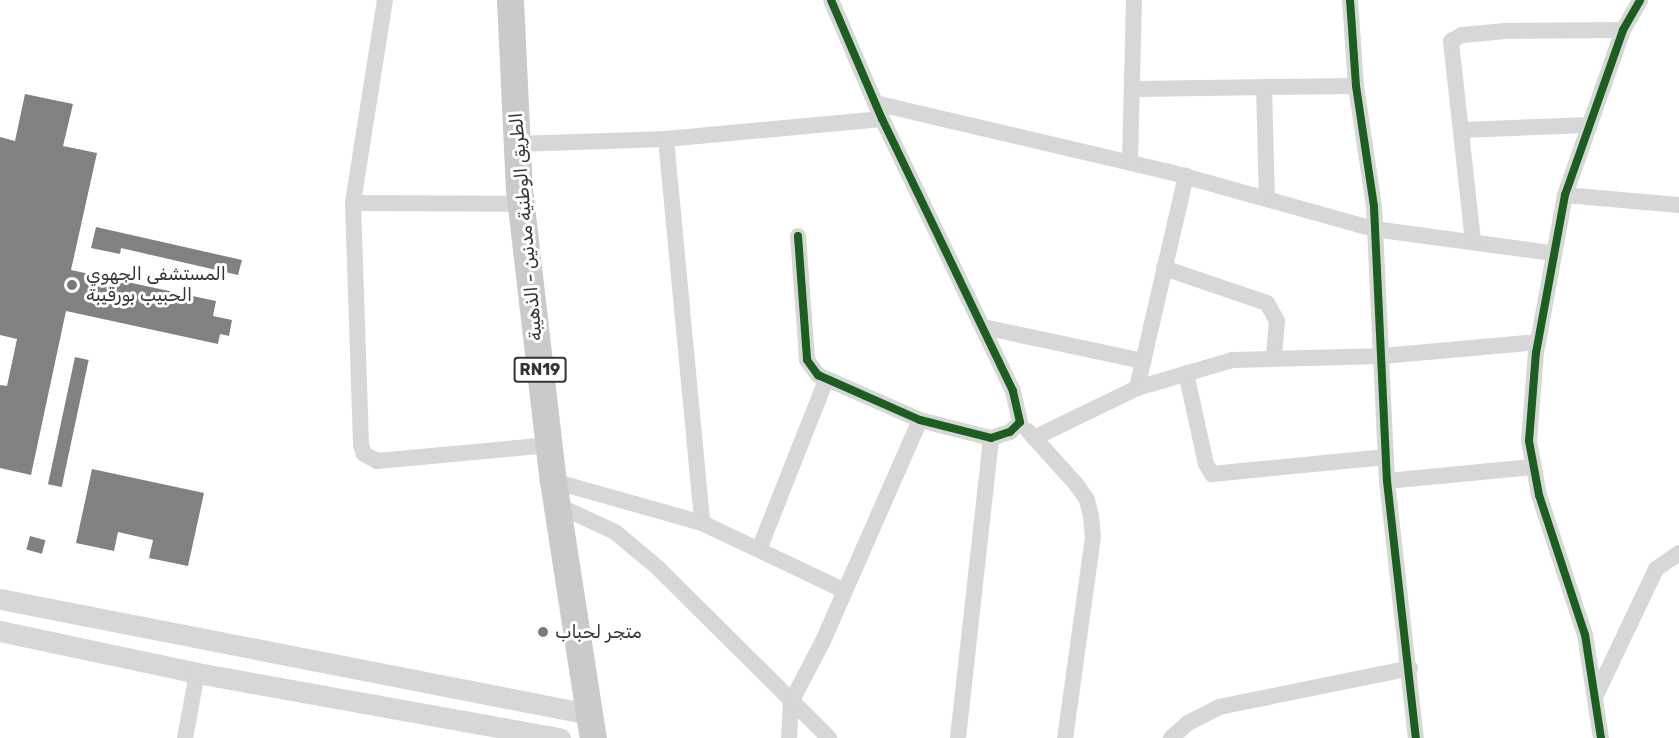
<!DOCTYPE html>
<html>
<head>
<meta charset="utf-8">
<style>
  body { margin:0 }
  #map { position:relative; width:1679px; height:738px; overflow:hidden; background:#fff; font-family:Rubik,"Noto Sans Arabic",sans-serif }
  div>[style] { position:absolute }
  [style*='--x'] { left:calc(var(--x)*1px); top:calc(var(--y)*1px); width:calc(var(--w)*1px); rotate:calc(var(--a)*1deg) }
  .building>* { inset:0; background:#818181; transform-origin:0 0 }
  .minor>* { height:16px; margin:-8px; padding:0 8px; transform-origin:8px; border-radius:8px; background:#d7d7d7 }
  .tertiary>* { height:21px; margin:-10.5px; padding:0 10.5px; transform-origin:10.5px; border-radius:10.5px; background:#d7d7d7 }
  .primary>* { height:27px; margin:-13.5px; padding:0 13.5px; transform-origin:13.5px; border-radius:13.5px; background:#cacaca }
  .cycleway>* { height:8px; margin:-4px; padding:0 4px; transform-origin:4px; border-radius:4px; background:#1b5e20 }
  .dots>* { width:16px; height:16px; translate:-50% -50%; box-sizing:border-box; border:3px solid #fff; border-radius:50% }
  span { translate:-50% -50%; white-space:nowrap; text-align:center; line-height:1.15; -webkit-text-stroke:6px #fff; paint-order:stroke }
  .shield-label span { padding:2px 4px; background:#fff; border:2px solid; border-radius:4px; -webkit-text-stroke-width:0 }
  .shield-label { font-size:16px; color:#333; font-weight:700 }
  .street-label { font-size:18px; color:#333 }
  .poi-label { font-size:18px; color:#333 }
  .left { translate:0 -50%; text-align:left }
</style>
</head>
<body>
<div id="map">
  <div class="building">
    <i style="clip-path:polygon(25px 94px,73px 104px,63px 146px,97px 153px,71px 270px,216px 301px,213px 316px,232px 320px,229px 336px,220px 334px,218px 344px,66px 311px,31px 475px,0 468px,0 385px,7px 386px,17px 339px,0 335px,0 137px,15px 141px)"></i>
    <i style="clip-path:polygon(96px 227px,242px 260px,238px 275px,121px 248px,120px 254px,91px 248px)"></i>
    <i style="left:75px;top:357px;width:14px;height:130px;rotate:12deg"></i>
    <i style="clip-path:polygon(92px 469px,204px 493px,188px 566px,149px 558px,153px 540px,118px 532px,114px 551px,76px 543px)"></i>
    <i style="left:30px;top:536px;width:16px;height:14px;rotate:15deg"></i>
  </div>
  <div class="minor">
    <i style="--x:385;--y:0;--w:206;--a:99"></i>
    <i style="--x:353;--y:203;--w:242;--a:88.1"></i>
    <i style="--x:361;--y:445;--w:9;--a:72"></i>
    <i style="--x:364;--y:454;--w:15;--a:28"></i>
    <i style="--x:377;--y:461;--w:173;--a:-5.3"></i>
    <i style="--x:1350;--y:0;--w:86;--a:86"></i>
    <i style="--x:1356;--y:86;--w:122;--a:81.5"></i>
    <i style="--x:1374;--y:207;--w:274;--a:87.3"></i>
    <i style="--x:1387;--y:481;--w:259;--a:83.6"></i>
    <i style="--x:1264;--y:87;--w:112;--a:88.5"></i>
    <i style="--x:1134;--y:89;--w:222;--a:-0.8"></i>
    <i style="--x:875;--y:103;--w:299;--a:13.2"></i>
    <i style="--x:1166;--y:171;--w:216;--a:15.6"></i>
    <i style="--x:1374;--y:229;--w:180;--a:7.7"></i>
    <i style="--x:1461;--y:130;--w:127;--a:-2.3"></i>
    <i style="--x:666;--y:139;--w:386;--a:84.6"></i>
    <i style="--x:516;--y:144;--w:150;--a:-1.9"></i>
    <i style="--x:666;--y:139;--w:217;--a:-5.3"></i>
    <i style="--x:1130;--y:162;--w:162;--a:-88.6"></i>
    <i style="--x:1565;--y:195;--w:114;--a:5"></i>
    <i style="--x:353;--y:203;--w:168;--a:0.3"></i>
    <i style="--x:798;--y:236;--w:124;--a:85.8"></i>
    <i style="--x:807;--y:360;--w:19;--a:54"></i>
    <i style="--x:818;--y:375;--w:111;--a:23.8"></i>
    <i style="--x:920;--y:420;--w:73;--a:14.2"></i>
    <i style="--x:991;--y:438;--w:20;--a:-18"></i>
    <i style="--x:1010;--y:432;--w:14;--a:-45"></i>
    <i style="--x:1020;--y:422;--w:32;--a:-103"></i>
    <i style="--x:1013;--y:391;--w:302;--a:-115.7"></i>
    <i style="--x:882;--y:119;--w:129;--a:-113.2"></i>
    <i style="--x:1473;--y:241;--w:201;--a:-96.3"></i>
    <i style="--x:1451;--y:41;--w:13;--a:-29"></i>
    <i style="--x:1462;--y:35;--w:44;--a:-5.2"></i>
    <i style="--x:1506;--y:31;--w:117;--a:-0.5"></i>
    <i style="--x:1164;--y:268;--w:109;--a:18.8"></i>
    <i style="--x:1267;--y:303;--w:21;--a:61"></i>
    <i style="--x:1277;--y:321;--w:35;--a:95"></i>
    <i style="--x:983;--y:327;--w:164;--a:12"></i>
    <i style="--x:1186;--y:373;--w:93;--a:77.6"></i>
    <i style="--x:1206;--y:464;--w:12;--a:59"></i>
    <i style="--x:1212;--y:474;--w:175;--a:-5.6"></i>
    <i style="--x:1137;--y:388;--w:218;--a:-77"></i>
    <i style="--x:1028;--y:431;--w:72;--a:47.8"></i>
    <i style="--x:1076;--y:484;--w:19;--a:55"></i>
    <i style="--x:1087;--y:500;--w:16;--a:76"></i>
    <i style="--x:1091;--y:516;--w:21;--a:85"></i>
    <i style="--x:1093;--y:537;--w:203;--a:97.9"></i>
    <i style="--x:1034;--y:438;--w:114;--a:-25.9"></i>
    <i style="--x:1137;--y:388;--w:100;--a:-16.3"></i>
    <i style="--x:1233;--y:360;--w:149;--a:-1.5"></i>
    <i style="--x:1382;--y:356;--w:157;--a:-5.1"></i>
    <i style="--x:553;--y:481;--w:155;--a:15.7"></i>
    <i style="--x:702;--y:523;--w:156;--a:25.4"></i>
    <i style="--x:1387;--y:481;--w:146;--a:-5.5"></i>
    <i style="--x:559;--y:506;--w:62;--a:24.9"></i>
    <i style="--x:615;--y:532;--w:56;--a:39.9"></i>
    <i style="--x:658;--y:568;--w:241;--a:44.8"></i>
    <i style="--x:760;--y:547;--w:180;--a:-68.4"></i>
    <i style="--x:1596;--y:695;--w:140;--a:-64.5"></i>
    <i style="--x:1656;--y:569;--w:28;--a:-35"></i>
    <i style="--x:185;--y:738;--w:66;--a:-79.5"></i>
    <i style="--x:789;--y:738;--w:36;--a:-87"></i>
    <i style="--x:791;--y:702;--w:69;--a:-62.3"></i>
    <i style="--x:823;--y:641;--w:241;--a:-66.3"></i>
    <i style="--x:958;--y:738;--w:302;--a:-83.7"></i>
    <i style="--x:1171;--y:738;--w:23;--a:-41"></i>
    <i style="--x:1188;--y:723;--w:35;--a:-27"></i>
    <i style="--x:1219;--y:707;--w:195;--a:-11.5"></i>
    <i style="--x:1601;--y:738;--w:104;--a:-98.8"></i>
    <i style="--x:1585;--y:635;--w:147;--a:-108.2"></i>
    <i style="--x:1539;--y:495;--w:55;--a:-100.5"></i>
    <i style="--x:1529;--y:441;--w:88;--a:-85.5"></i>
    <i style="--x:1536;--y:353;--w:161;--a:-79.6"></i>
    <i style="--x:1565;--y:195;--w:175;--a:-70.6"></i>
    <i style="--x:1623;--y:30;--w:34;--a:-60"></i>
  </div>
  <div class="tertiary">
    <i style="--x:0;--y:599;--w:600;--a:11.05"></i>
    <i style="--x:0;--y:631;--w:201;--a:12"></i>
    <i style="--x:197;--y:673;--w:369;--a:10.2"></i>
  </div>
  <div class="primary">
    <i style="--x:510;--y:0;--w:189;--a:87.3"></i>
    <i style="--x:519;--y:189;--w:294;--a:83.4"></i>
    <i style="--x:553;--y:481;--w:260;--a:81.2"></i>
  </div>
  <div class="cycleway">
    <i style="--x:1350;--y:0;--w:86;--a:86"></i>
    <i style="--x:1356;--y:86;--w:122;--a:81.5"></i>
    <i style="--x:1374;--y:207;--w:274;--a:87.3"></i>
    <i style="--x:1387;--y:481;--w:259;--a:83.6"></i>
    <i style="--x:798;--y:236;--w:124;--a:85.8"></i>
    <i style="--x:807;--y:360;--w:19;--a:54"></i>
    <i style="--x:818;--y:375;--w:111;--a:23.8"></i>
    <i style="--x:920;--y:420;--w:73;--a:14.2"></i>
    <i style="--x:991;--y:438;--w:20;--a:-18"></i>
    <i style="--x:1010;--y:432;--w:14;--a:-45"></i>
    <i style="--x:1020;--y:422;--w:32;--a:-103"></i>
    <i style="--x:1013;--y:391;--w:302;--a:-115.7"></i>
    <i style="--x:882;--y:119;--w:129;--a:-113.2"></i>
    <i style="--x:1601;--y:738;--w:104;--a:-98.8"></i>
    <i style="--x:1585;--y:635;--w:147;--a:-108.2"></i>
    <i style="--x:1539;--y:495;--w:55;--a:-100.5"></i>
    <i style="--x:1529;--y:441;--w:88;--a:-85.5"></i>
    <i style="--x:1536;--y:353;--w:161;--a:-79.6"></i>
    <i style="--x:1565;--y:195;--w:175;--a:-70.6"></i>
    <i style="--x:1623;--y:30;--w:34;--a:-60"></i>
  </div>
  <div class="dots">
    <i style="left:72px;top:285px;background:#7a7a7a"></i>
    <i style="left:543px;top:632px;background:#7a7a7a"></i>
  </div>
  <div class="shield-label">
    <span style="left:540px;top:370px">RN19</span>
  </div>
  <div class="street-label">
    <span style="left:526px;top:227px;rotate:-95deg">الطريق الوطنية مدنين - الذهيبة</span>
  </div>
  <div class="poi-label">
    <span class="left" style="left:86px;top:285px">المستشفى الجهوي<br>الحبيب بورقيبة</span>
    <span class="left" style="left:555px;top:632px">متجر لحباب</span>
  </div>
</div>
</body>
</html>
